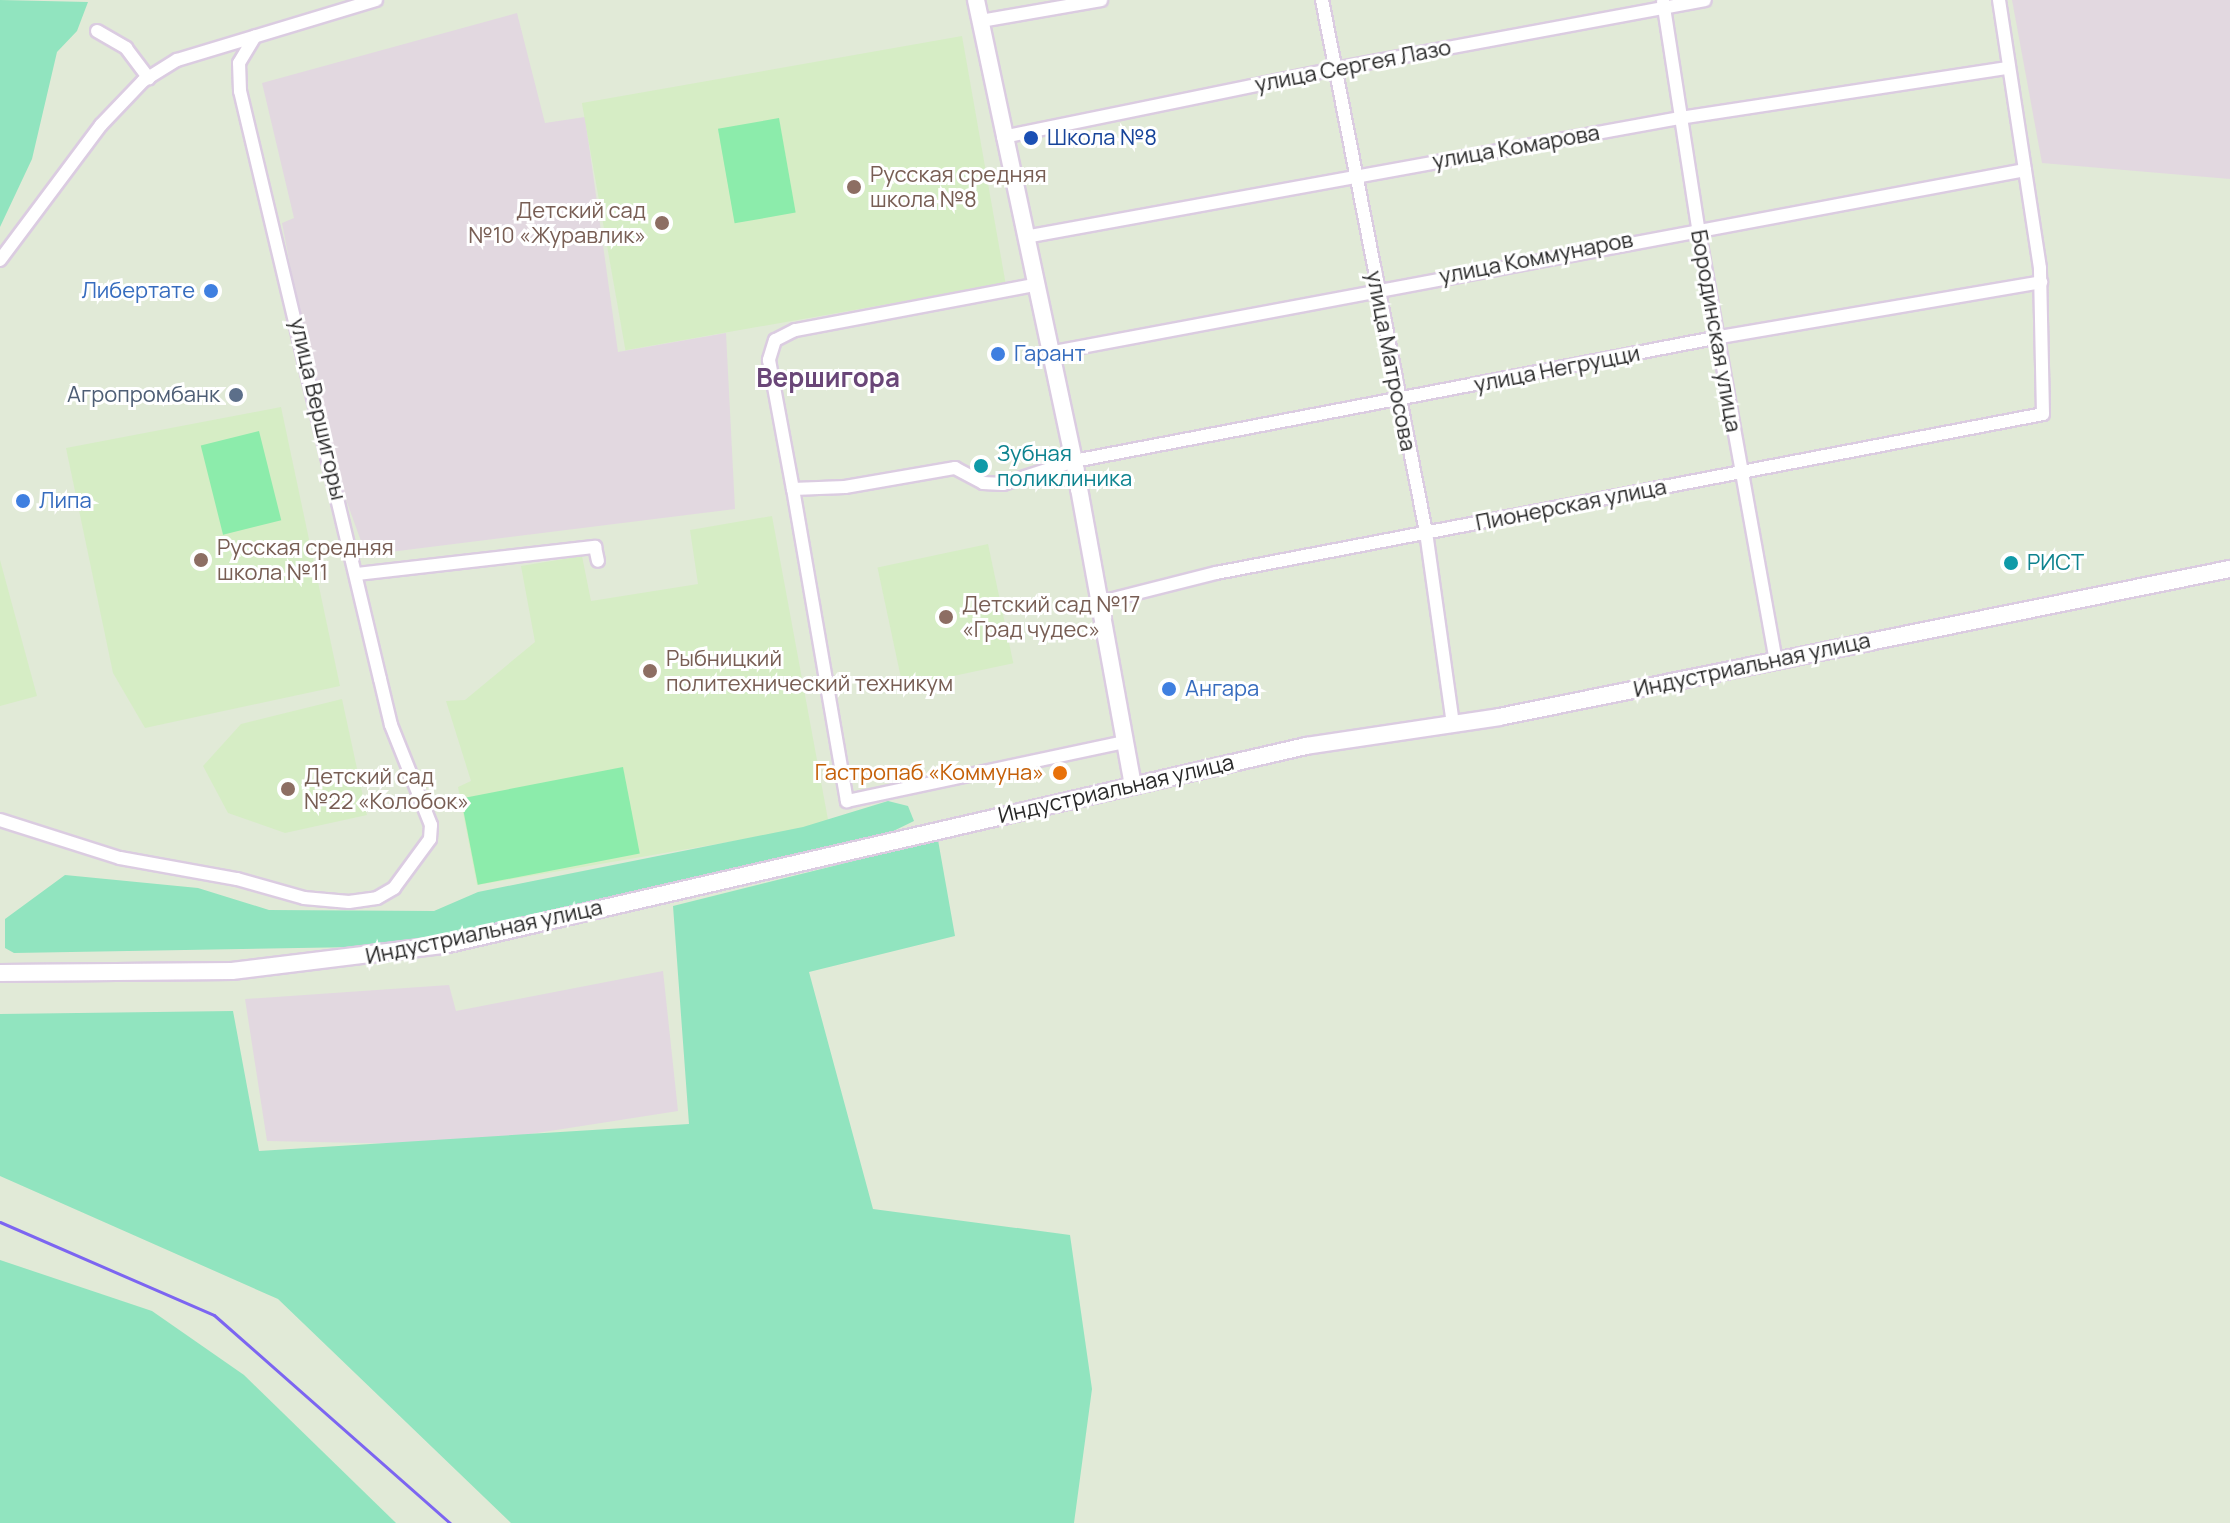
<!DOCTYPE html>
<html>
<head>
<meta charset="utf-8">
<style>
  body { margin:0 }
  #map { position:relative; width:2230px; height:1523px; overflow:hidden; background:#e1ead7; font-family:Manrope,sans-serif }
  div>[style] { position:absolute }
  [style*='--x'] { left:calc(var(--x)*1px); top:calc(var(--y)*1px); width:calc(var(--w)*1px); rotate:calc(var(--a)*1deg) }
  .industrial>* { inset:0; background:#e2d8e0 }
  .education>* { inset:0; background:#d6edc5; transform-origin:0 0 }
  .green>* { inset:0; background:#91e4bf }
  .pitch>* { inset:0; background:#8cecab; transform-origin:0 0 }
  .stream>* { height:3px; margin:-1.5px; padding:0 1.5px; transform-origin:1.5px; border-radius:1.5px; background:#7c65f1 }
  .roads { filter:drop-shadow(2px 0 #dbcce1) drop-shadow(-2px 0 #dbcce1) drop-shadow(0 2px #dbcce1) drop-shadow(0 -2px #dbcce1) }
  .street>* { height:12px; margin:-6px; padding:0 6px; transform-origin:6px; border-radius:6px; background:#fff }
  .secondary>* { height:16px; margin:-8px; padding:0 8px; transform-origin:8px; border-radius:8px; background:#fff }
  .dots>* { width:22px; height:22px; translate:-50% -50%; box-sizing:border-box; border:4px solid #fff; border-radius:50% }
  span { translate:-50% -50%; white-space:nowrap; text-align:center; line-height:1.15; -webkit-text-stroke:6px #fff; paint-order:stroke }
  .street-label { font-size:22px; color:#272727 }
  .transit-label { font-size:22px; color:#164399 }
  .left { translate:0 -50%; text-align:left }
  .education-label { font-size:22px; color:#785e54 }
  .right { translate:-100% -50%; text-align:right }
  .shop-label { font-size:22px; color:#366cbe }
  .service-label { font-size:22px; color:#4e5e75 }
  .culture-label { font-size:22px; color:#0d838f }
  .food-label { font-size:22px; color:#c56008 }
  .quarter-label { font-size:26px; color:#6a4678; font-weight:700 }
</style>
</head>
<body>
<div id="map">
  <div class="industrial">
    <i style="clip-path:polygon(2012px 0,2230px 0,2230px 179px,2042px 163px)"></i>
    <i style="clip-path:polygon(517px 13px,545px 123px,585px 117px,618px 352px,726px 333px,735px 509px,366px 555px,344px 494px,293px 280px,282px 223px,294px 218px,262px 83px)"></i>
    <i style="clip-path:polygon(663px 971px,678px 1111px,459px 1145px,267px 1141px,245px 999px,449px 985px,456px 1011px)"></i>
  </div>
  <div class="education">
    <i style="left:962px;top:36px;width:251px;height:386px;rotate:80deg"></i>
    <i style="clip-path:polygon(281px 407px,340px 686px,145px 728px,113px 673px,66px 448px)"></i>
    <i style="clip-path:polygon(772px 516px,829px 825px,477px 885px,458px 787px,471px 781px,446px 701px,465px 700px,535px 642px,521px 566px,582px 556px,591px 601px,698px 584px,690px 530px)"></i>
    <i style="left:988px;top:544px;width:122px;height:113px;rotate:78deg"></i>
    <i style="clip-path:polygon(0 560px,37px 696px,0 706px)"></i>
    <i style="clip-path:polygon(342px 699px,367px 815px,285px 833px,228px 813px,203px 766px,241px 724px)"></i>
  </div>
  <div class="green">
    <i style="clip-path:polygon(0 0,88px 2px,77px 31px,57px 52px,32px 159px,0 227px)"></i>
    <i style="clip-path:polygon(888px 801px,908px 806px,914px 821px,881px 837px,471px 931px,357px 947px,14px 953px,5px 948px,5px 919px,65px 875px,198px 888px,269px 910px,434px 911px,478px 892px,803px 827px)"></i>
    <i style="clip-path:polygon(938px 840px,955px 936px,809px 972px,873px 1209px,1070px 1235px,1092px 1389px,1074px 1523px,511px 1523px,278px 1299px,0 1176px,0 1014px,233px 1011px,259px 1151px,689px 1124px,673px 906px)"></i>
    <i style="clip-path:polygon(0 1260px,152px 1311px,244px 1375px,396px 1523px,0 1523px)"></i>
  </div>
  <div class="pitch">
    <i style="left:779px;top:118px;width:96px;height:62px;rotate:80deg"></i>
    <i style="left:259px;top:431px;width:92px;height:60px;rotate:76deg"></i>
    <i style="left:623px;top:767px;width:88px;height:165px;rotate:79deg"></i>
  </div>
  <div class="stream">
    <i style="--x:0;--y:1222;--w:233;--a:23.5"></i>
    <i style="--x:214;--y:1315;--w:315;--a:41.4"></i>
  </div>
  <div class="roads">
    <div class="street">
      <i style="--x:1322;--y:0;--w:542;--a:78.94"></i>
      <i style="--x:1426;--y:532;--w:194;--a:82"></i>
      <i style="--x:1663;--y:1;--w:230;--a:81.2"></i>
      <i style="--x:1698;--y:228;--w:439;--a:79.8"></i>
      <i style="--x:981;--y:21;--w:122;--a:-9.9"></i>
      <i style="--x:97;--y:31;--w:34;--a:30"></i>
      <i style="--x:126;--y:48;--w:38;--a:53"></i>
      <i style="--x:1003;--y:137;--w:338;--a:-11.6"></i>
      <i style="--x:1334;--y:69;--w:377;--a:-10.5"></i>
      <i style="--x:1025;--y:237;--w:666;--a:-10.3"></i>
      <i style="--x:1680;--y:118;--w:332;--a:-8.7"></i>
      <i style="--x:0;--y:260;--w:169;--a:-53.2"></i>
      <i style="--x:101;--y:125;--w:61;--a:-46.3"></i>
      <i style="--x:143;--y:81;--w:40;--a:-32"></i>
      <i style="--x:177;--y:60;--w:208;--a:-16.8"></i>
      <i style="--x:1034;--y:285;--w:243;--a:169.3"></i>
      <i style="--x:795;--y:330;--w:22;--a:153"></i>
      <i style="--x:775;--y:340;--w:21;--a:107"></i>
      <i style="--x:769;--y:360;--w:131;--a:79.5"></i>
      <i style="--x:793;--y:489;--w:52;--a:-2.2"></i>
      <i style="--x:845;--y:487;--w:112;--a:-9.8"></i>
      <i style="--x:955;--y:468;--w:32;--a:28"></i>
      <i style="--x:983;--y:483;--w:20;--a:3"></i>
      <i style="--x:1003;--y:484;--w:75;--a:-17.9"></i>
      <i style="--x:1074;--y:461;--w:658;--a:-10.87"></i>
      <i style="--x:1720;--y:337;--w:326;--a:-9.7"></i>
      <i style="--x:1049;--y:353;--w:993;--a:-10.62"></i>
      <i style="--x:793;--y:489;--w:317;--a:80.2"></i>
      <i style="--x:847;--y:801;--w:283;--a:-12"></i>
      <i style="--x:357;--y:574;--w:240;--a:-6.5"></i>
      <i style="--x:595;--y:547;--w:14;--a:78"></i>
      <i style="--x:1101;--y:602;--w:119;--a:-14.2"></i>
      <i style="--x:1216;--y:573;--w:842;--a:-10.88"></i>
      <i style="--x:2043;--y:414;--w:146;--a:-91.2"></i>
      <i style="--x:2040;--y:268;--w:271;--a:-98.7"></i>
      <i style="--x:0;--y:820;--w:126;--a:17.6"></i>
      <i style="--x:120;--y:858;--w:119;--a:10.2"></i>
      <i style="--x:237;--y:879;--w:70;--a:15.8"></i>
      <i style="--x:304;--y:898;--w:45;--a:5.1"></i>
      <i style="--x:349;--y:902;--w:28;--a:-8"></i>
      <i style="--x:377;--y:898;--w:20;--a:-30"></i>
      <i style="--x:394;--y:888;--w:61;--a:-53.7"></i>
      <i style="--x:430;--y:839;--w:14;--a:-86"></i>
      <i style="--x:431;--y:825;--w:108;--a:-111.8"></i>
      <i style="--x:391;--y:725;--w:47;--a:-103.4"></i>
      <i style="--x:380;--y:679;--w:604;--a:-103.39"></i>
      <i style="--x:240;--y:91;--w:28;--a:-92"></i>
      <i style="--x:239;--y:63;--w:31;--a:-59"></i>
    </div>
    <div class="secondary">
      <i style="--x:976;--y:0;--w:471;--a:78"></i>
      <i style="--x:1074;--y:461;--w:330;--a:79.7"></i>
      <i style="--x:0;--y:973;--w:232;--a:-0.5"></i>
      <i style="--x:232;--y:971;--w:214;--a:-7"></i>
      <i style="--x:444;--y:945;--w:885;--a:-13"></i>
      <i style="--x:1306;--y:746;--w:195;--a:-8.5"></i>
      <i style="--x:1499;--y:717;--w:746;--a:-11.45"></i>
    </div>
  </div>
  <div class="dots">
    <i style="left:1031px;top:138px;background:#1a4fb4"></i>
    <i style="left:854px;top:187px;background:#8d6e63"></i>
    <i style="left:662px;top:223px;background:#8d6e63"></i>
    <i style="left:211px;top:291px;background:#3f7fe0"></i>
    <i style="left:998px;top:354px;background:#3f7fe0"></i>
    <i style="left:236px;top:395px;background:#5c6f8a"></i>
    <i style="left:981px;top:466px;background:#0f9aa8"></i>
    <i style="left:23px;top:501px;background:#3f7fe0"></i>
    <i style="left:201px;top:560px;background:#8d6e63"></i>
    <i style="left:2011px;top:563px;background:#0f9aa8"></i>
    <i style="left:946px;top:617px;background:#8d6e63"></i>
    <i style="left:650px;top:671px;background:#8d6e63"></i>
    <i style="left:1169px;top:689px;background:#3f7fe0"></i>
    <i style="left:1060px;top:773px;background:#e8710a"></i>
    <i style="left:288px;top:789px;background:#8d6e63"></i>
  </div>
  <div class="street-label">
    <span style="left:1353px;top:66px;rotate:-11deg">улица Сергея Лазо</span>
    <span style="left:1516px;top:147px;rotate:-10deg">улица Комарова</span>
    <span style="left:1536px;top:258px;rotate:-11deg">улица Коммунаров</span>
    <span style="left:1716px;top:331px;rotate:80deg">Бородинская улица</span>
    <span style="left:1391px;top:361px;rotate:79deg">улица Матросова</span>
    <span style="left:1557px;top:369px;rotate:-11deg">улица Негруцци</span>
    <span style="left:318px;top:409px;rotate:77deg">улица Вершигоры</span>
    <span style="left:1571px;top:505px;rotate:-11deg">Пионерская улица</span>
    <span style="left:1752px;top:665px;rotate:-12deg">Индустриальная улица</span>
    <span style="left:1116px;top:789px;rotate:-13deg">Индустриальная улица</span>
    <span style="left:484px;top:932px;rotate:-12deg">Индустриальная улица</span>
  </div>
  <div class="transit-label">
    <span class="left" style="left:1047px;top:138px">Школа №8</span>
  </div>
  <div class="education-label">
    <span class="left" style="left:870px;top:187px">Русская средняя<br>школа №8</span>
    <span class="right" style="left:646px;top:223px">Детский сад<br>№10 «Журавлик»</span>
    <span class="left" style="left:217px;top:560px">Русская средняя<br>школа №11</span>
    <span class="left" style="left:962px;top:617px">Детский сад №17<br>«Град чудес»</span>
    <span class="left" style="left:666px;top:671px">Рыбницкий<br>политехнический техникум</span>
    <span class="left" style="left:304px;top:789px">Детский сад<br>№22 «Колобок»</span>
  </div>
  <div class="shop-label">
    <span class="right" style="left:195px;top:291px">Либертате</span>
    <span class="left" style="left:1014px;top:354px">Гарант</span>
    <span class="left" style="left:39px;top:501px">Липа</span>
    <span class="left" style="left:1185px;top:689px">Ангара</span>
  </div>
  <div class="service-label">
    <span class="right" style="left:220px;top:395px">Агропромбанк</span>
  </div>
  <div class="culture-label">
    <span class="left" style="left:997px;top:466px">Зубная<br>поликлиника</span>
    <span class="left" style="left:2027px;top:563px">РИСТ</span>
  </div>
  <div class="food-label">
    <span class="right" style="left:1044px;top:773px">Гастропаб «Коммуна»</span>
  </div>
  <div class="quarter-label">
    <span style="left:828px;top:378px">Вершигора</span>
  </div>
</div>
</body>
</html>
